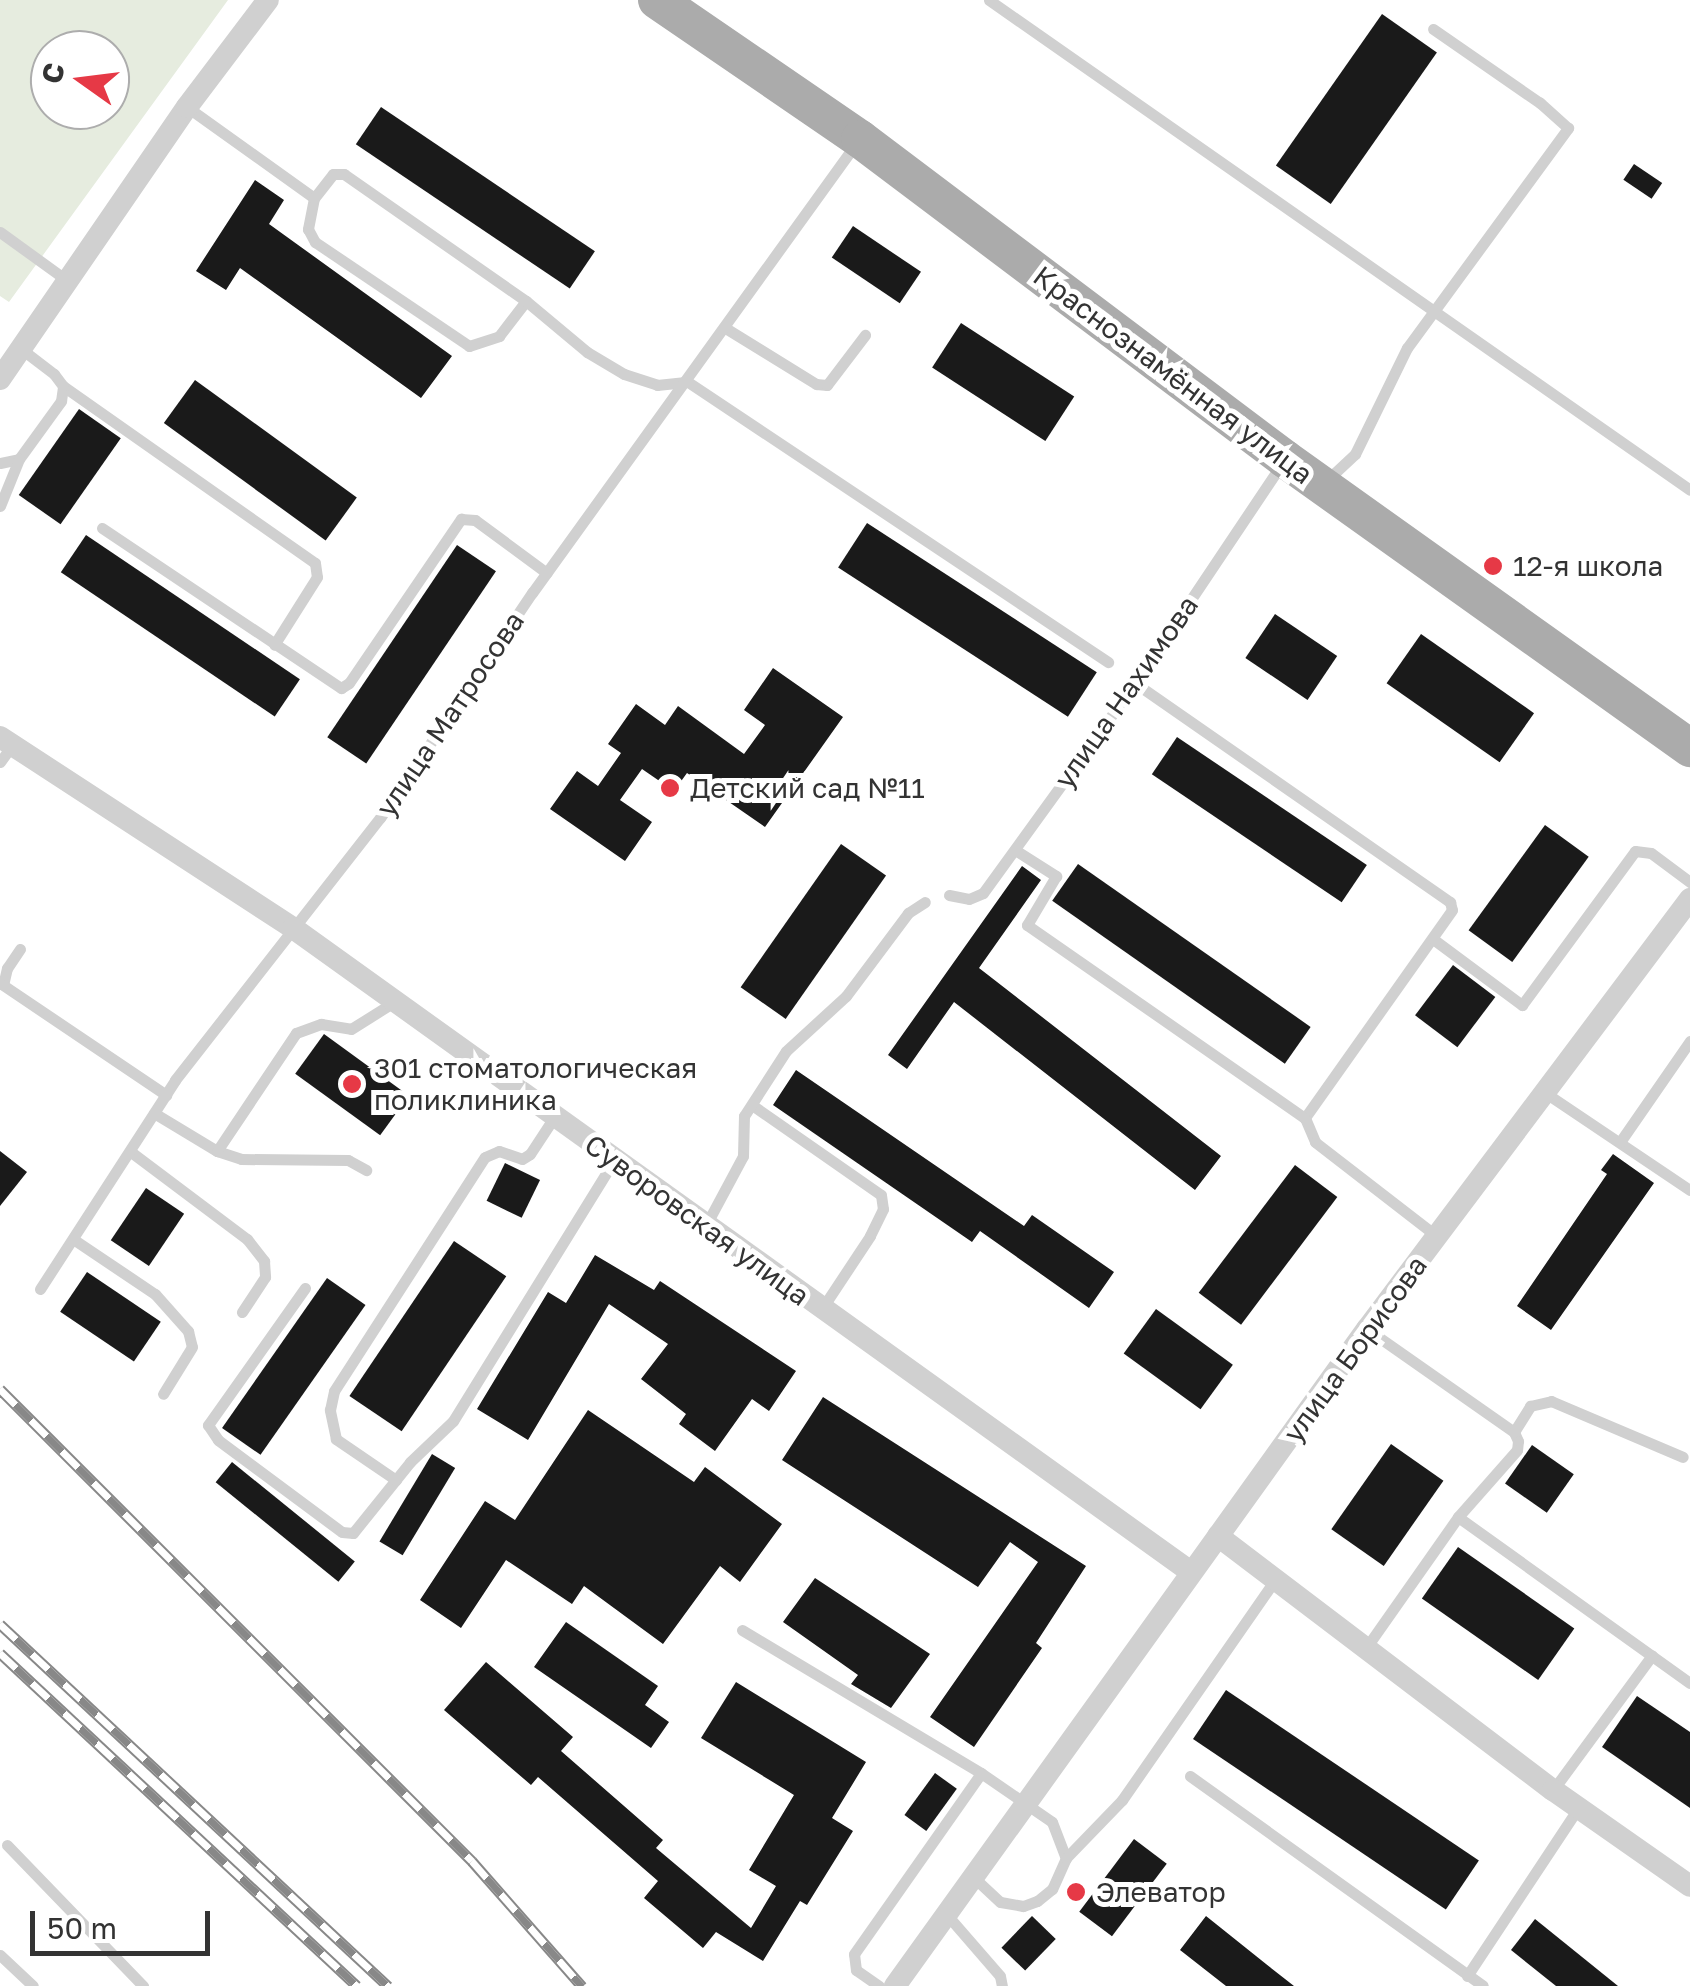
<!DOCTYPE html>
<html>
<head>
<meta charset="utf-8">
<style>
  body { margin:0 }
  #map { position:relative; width:1690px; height:1986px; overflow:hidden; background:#fff; font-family:"Golos Text",sans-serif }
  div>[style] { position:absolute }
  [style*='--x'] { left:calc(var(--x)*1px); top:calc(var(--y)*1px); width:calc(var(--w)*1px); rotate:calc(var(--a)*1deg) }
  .green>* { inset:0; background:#e6ecdf }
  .building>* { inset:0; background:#1a1a1a; transform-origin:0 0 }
  .service>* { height:11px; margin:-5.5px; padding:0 5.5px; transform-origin:5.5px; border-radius:5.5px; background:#d0d0d0 }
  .minor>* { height:22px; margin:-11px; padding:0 11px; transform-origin:11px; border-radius:11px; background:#d0d0d0 }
  .primary>* { height:38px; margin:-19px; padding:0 19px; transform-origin:19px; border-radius:19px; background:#ababab }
  .rail>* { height:11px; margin-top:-5.5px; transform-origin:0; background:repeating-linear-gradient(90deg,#fff 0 22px,#888 0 44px); box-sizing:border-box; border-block:2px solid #888 }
  .dots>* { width:28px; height:28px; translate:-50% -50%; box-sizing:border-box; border:5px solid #fff; border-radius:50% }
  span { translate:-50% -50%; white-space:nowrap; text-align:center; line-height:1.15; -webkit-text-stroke:10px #fff; paint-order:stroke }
  .street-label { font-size:28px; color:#333 }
  .poi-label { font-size:28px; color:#333 }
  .left { translate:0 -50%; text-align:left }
  .north { position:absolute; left:30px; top:30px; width:100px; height:100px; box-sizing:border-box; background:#fff; border:2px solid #adadad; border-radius:50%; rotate:284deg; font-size:28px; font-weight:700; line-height:40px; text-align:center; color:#333 }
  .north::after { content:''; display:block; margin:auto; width:35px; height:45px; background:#e63946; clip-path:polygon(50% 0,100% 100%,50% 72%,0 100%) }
  .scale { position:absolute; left:30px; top:1911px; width:180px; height:45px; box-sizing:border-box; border:5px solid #333; border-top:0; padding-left:12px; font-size:30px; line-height:35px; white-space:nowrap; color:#333; -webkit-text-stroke:8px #fff; paint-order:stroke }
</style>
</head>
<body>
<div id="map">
  <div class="green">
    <i style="clip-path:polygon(evenodd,0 0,228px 0,9px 302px,0 296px,0 0,50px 50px,110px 50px,110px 110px,50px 110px,50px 50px)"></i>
  </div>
  <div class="building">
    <i style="left:1382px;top:14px;width:67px;height:185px;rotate:35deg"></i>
    <i style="left:381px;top:107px;width:258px;height:45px;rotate:34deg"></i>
    <i style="left:1634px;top:164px;width:34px;height:19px;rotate:34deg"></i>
    <i style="clip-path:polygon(255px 180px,284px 200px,269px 224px,452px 356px,421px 398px,240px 268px,226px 290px,196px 271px)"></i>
    <i style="left:853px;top:226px;width:82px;height:38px;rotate:34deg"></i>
    <i style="left:961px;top:323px;width:135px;height:53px;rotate:33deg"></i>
    <i style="left:195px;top:380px;width:200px;height:53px;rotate:36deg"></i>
    <i style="left:79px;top:409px;width:51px;height:105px;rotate:35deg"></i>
    <i style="left:867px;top:523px;width:274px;height:53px;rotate:33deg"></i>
    <i style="left:86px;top:535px;width:258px;height:45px;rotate:34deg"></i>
    <i style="left:457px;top:545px;width:47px;height:232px;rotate:34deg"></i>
    <i style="left:1275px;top:614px;width:75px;height:53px;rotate:34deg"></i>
    <i style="left:1421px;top:634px;width:138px;height:60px;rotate:35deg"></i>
    <i style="clip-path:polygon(773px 668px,843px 717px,765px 827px,687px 773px,674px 791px,642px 769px,620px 800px,652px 822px,625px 861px,550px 809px,577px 771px,598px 786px,621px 753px,608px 744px,636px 704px,665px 725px,678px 706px,744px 754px,765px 725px,744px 710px)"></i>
    <i style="left:1177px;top:737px;width:229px;height:45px;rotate:34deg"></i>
    <i style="left:1545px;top:825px;width:54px;height:130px;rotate:36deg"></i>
    <i style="left:841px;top:844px;width:55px;height:175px;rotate:35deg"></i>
    <i style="left:1078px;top:864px;width:284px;height:45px;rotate:35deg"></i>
    <i style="clip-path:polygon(1022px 866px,1041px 880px,979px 968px,1221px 1156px,1195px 1190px,954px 1002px,907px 1069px,888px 1055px)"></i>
    <i style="left:1453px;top:965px;width:53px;height:63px;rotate:37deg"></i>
    <i style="left:324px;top:1034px;width:105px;height:49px;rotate:36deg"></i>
    <i style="clip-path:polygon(796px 1070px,1024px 1226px,1032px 1215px,1114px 1272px,1089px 1308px,980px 1231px,972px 1242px,773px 1105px)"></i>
    <i style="clip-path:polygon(0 1151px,27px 1172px,0 1206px)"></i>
    <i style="clip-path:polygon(1613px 1154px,1654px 1183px,1551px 1330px,1517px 1306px,1607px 1174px,1601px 1170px)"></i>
    <i style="left:505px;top:1163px;width:39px;height:42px;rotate:26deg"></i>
    <i style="left:1295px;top:1165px;width:53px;height:160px;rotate:37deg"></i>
    <i style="left:146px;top:1188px;width:46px;height:63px;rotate:34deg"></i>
    <i style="left:454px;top:1241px;width:63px;height:187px;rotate:34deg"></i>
    <i style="clip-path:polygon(595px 1255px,654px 1290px,660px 1281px,796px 1371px,769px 1411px,752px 1399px,715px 1451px,679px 1424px,686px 1414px,641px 1379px,668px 1344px,609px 1304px,528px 1440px,477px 1409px,548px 1292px,566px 1303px)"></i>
    <i style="left:87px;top:1272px;width:89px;height:48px;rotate:34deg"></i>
    <i style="left:327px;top:1278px;width:47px;height:183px;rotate:35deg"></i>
    <i style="left:1156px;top:1309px;width:95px;height:55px;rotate:36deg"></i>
    <i style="clip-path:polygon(823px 1397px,1086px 1566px,1036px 1643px,1042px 1648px,974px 1747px,930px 1717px,1038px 1562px,1010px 1542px,978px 1587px,782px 1460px)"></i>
    <i style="clip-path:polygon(588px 1410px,694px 1482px,705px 1467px,782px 1524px,740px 1582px,720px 1566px,663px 1644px,584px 1586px,572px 1604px,506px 1560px,461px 1628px,420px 1600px,485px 1501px,515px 1520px)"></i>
    <i style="left:1391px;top:1444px;width:64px;height:104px;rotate:35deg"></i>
    <i style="left:1532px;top:1445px;width:51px;height:47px;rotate:35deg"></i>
    <i style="left:432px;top:1454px;width:27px;height:102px;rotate:31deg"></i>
    <i style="left:232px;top:1462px;width:158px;height:26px;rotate:39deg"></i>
    <i style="left:1458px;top:1547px;width:142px;height:63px;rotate:35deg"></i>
    <i style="clip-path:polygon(815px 1578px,930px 1654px,891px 1708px,851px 1684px,858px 1675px,783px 1622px)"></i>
    <i style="clip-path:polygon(566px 1622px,658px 1686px,645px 1705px,669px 1722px,651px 1748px,534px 1667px)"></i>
    <i style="clip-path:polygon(486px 1662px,573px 1737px,561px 1751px,663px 1840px,656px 1848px,751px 1928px,776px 1886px,749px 1870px,794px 1795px,701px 1738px,736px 1682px,866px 1762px,832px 1818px,853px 1831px,807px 1905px,800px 1901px,763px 1961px,716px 1932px,703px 1948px,644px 1898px,658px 1881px,538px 1777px,531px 1785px,444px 1710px)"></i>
    <i style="left:1226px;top:1690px;width:305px;height:59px;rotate:34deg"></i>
    <i style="clip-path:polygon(1637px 1696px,1690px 1732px,1690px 1808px,1602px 1747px)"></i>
    <i style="left:935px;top:1773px;width:27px;height:52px;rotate:36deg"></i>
    <i style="left:1134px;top:1839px;width:41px;height:91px;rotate:37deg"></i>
    <i style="left:1032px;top:1916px;width:33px;height:44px;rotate:44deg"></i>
    <i style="clip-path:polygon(1206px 1916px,1266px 1964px,1294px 1986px,1226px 1986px,1180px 1950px)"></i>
    <i style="clip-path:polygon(1535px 1919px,1618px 1986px,1556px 1986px,1511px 1950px)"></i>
  </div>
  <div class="service">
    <i style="--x:989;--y:0;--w:855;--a:34.95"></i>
    <i style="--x:187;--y:107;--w:156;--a:35.6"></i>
    <i style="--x:314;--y:198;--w:32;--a:101"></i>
    <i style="--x:308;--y:229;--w:15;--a:62"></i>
    <i style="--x:315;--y:242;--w:186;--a:34"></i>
    <i style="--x:469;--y:346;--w:32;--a:-18"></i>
    <i style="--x:499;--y:336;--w:44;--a:-52.4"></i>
    <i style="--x:526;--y:301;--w:222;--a:-145.1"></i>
    <i style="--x:344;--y:174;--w:11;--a:180"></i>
    <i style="--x:333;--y:174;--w:31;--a:128"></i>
    <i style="--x:0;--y:232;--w:80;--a:35.9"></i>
    <i style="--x:526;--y:301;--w:80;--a:39.9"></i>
    <i style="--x:587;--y:352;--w:43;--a:30.7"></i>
    <i style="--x:624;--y:374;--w:35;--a:18"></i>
    <i style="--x:657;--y:385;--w:31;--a:-6"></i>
    <i style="--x:688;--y:382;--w:505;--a:33.69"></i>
    <i style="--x:727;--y:329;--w:105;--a:31.7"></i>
    <i style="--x:816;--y:384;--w:11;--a:5"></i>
    <i style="--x:827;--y:385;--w:63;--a:-52.8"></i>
    <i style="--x:63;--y:386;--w:308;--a:35.1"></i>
    <i style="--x:315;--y:563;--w:14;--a:82"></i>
    <i style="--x:317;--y:577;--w:80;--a:122.3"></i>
    <i style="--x:0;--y:463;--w:19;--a:-12"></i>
    <i style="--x:19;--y:459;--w:72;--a:-54.1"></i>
    <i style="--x:61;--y:401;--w:15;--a:-82"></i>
    <i style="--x:63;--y:386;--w:15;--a:-127"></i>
    <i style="--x:54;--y:374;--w:43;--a:-142.6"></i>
    <i style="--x:1325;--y:482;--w:41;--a:-43"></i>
    <i style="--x:1355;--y:454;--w:118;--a:-63.9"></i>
    <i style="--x:1407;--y:348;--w:273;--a:-53.8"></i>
    <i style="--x:1568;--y:128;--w:38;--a:-138"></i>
    <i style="--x:1540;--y:103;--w:130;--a:-145.3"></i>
    <i style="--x:0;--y:506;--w:51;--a:-68"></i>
    <i style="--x:102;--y:528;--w:288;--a:33.8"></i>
    <i style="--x:341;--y:688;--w:9;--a:-32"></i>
    <i style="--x:349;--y:683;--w:199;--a:-55.7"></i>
    <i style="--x:461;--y:519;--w:14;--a:4"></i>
    <i style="--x:475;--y:520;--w:89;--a:36.4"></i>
    <i style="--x:1135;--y:683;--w:384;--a:34.8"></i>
    <i style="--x:1450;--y:902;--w:8;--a:76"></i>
    <i style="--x:1452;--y:910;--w:255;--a:125.3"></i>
    <i style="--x:1305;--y:1118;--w:26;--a:67"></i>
    <i style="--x:1315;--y:1142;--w:155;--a:37.7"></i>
    <i style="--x:0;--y:762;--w:19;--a:-54"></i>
    <i style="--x:1015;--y:850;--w:49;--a:32.4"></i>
    <i style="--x:1056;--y:876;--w:57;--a:120.6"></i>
    <i style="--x:1027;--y:925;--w:338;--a:34.8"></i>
    <i style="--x:949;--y:895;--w:20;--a:11"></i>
    <i style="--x:969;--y:899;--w:15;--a:-23"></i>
    <i style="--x:983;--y:893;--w:259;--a:-54.1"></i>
    <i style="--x:1135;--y:683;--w:266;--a:-56.2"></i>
    <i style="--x:1433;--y:939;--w:111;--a:36.6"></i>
    <i style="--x:1522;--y:1005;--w:191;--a:-53.7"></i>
    <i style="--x:1635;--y:851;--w:16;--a:7"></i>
    <i style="--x:1651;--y:853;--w:49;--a:36.6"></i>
    <i style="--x:20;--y:949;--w:23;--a:124"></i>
    <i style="--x:7;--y:968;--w:17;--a:103"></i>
    <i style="--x:3;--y:985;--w:197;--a:34"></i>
    <i style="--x:1547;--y:1094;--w:172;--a:33.9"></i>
    <i style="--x:752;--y:1105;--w:157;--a:34.9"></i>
    <i style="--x:881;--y:1195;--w:14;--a:82"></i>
    <i style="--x:883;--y:1209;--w:30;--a:116"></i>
    <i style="--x:870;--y:1236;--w:89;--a:123.5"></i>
    <i style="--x:154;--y:1113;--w:74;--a:31.1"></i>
    <i style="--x:217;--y:1151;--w:25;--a:18"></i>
    <i style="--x:241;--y:1159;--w:107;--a:0.5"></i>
    <i style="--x:348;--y:1160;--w:21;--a:29"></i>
    <i style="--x:1620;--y:1142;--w:123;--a:-55.3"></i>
    <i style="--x:217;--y:1151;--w:142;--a:-56.2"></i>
    <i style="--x:296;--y:1033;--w:27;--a:-20"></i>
    <i style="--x:321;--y:1024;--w:30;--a:9"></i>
    <i style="--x:351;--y:1029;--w:51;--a:-32.1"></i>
    <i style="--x:131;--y:1152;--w:145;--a:36.9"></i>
    <i style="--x:247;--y:1239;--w:28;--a:52"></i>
    <i style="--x:264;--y:1261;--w:16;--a:86"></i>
    <i style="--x:265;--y:1277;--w:42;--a:123.3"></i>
    <i style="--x:706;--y:1225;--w:78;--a:-61.8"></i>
    <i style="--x:743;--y:1156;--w:40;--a:-88.6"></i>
    <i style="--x:744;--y:1116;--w:77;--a:-57.1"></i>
    <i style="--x:786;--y:1051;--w:81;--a:-42.5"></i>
    <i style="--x:846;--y:996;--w:104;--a:-53.2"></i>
    <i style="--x:908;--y:913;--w:20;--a:-33"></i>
    <i style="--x:73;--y:1239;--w:99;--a:33.9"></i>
    <i style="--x:155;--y:1294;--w:50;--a:48.3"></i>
    <i style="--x:188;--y:1331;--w:16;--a:76"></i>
    <i style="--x:192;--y:1347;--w:55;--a:121.7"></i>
    <i style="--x:305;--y:1288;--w:168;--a:125.3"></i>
    <i style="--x:208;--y:1425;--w:18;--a:56"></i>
    <i style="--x:218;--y:1440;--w:154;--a:36.6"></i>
    <i style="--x:342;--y:1532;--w:11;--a:5"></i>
    <i style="--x:353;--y:1533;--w:91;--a:-51.2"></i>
    <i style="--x:410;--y:1462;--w:59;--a:-43.6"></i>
    <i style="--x:453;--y:1421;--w:307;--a:-58.3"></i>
    <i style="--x:40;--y:1289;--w:249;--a:-57.1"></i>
    <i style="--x:175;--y:1080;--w:333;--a:-52"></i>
    <i style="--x:380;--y:818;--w:272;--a:-56"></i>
    <i style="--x:532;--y:593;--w:556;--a:-54.22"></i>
    <i style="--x:1367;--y:1329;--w:179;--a:35"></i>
    <i style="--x:1514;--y:1432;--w:10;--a:66"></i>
    <i style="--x:1518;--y:1441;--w:9;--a:96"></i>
    <i style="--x:1517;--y:1450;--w:89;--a:131.4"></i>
    <i style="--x:1458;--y:1517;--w:156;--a:125.1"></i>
    <i style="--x:1514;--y:1432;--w:31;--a:-58"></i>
    <i style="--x:1530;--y:1406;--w:22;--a:-13"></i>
    <i style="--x:1551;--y:1401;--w:143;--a:23"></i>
    <i style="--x:396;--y:1480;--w:73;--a:-145.7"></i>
    <i style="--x:336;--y:1439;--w:30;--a:-102"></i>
    <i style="--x:330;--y:1410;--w:19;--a:-78"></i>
    <i style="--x:334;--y:1391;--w:278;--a:-57.2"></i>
    <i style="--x:485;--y:1157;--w:15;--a:-23"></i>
    <i style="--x:499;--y:1151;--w:24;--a:19"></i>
    <i style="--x:522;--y:1159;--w:9;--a:-32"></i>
    <i style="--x:530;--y:1154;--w:45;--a:-56.7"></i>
    <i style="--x:1458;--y:1517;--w:285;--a:35.6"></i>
    <i style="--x:742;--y:1630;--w:279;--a:30.9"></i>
    <i style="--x:981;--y:1773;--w:86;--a:34.6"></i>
    <i style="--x:1052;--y:1822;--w:39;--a:69"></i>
    <i style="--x:1066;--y:1858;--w:34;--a:114"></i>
    <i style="--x:1052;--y:1889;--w:19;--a:141"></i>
    <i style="--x:1037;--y:1901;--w:15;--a:160"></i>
    <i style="--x:1023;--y:1906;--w:23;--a:-170"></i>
    <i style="--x:1000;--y:1902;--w:34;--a:-137"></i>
    <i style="--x:1190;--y:1776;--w:360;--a:35.6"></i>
    <i style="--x:1553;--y:1790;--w:167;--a:-53.7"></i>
    <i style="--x:7;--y:1845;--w:196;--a:46"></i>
    <i style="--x:1066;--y:1858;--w:81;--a:-46"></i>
    <i style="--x:1122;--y:1800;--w:268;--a:-55.2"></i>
    <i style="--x:948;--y:1916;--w:79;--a:49.1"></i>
    <i style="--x:1000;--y:1976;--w:10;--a:79"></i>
    <i style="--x:0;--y:1955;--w:45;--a:43.2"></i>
    <i style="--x:1467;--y:1976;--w:203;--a:-56.5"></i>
    <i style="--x:879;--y:1986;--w:28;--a:-145"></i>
    <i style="--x:856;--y:1970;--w:16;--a:-97"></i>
    <i style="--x:854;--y:1954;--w:221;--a:-54.9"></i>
  </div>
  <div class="minor">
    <i style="--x:0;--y:379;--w:330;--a:-55.5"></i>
    <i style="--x:187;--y:107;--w:134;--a:-52.9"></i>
    <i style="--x:0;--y:737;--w:350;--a:33.1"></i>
    <i style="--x:293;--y:928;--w:1105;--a:35.65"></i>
    <i style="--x:1218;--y:1536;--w:420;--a:37.2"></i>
    <i style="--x:1553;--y:1790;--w:167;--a:35"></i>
    <i style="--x:895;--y:1986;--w:809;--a:-54.31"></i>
    <i style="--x:1367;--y:1329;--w:538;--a:-53.09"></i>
  </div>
  <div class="primary">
    <i style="--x:657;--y:0;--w:246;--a:34.4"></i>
    <i style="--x:860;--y:139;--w:532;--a:36.98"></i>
    <i style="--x:1285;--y:459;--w:498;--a:35.5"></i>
  </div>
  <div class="rail">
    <i style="--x:0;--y:1389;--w:668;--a:45"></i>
    <i style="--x:472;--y:1861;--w:167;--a:48.7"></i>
    <i style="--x:0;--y:1624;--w:531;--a:43.01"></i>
    <i style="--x:0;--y:1653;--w:488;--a:43"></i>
  </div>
  <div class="dots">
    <i style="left:1493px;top:566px;background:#e63946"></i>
    <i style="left:670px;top:788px;background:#e63946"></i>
    <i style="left:352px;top:1084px;background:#e63946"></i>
    <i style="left:1076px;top:1892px;background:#e63946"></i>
  </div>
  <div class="street-label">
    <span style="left:1173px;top:375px;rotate:37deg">Краснознамённая улица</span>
    <span style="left:1126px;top:692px;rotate:-55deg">улица Нахимова</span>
    <span style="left:450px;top:714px;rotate:-56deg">улица Матросова</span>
    <span style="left:697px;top:1220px;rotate:36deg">Суворовская улица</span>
    <span style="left:1355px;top:1349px;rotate:-54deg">улица Борисова</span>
  </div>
  <div class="poi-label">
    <span class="left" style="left:1513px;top:566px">12-я школа</span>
    <span class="left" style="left:690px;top:788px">Детский сад №11</span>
    <span class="left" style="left:374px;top:1084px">301 стоматологическая<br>поликлиника</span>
    <span class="left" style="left:1096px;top:1892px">Элеватор</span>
  </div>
  <div class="north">С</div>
  <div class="scale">50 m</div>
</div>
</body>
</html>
